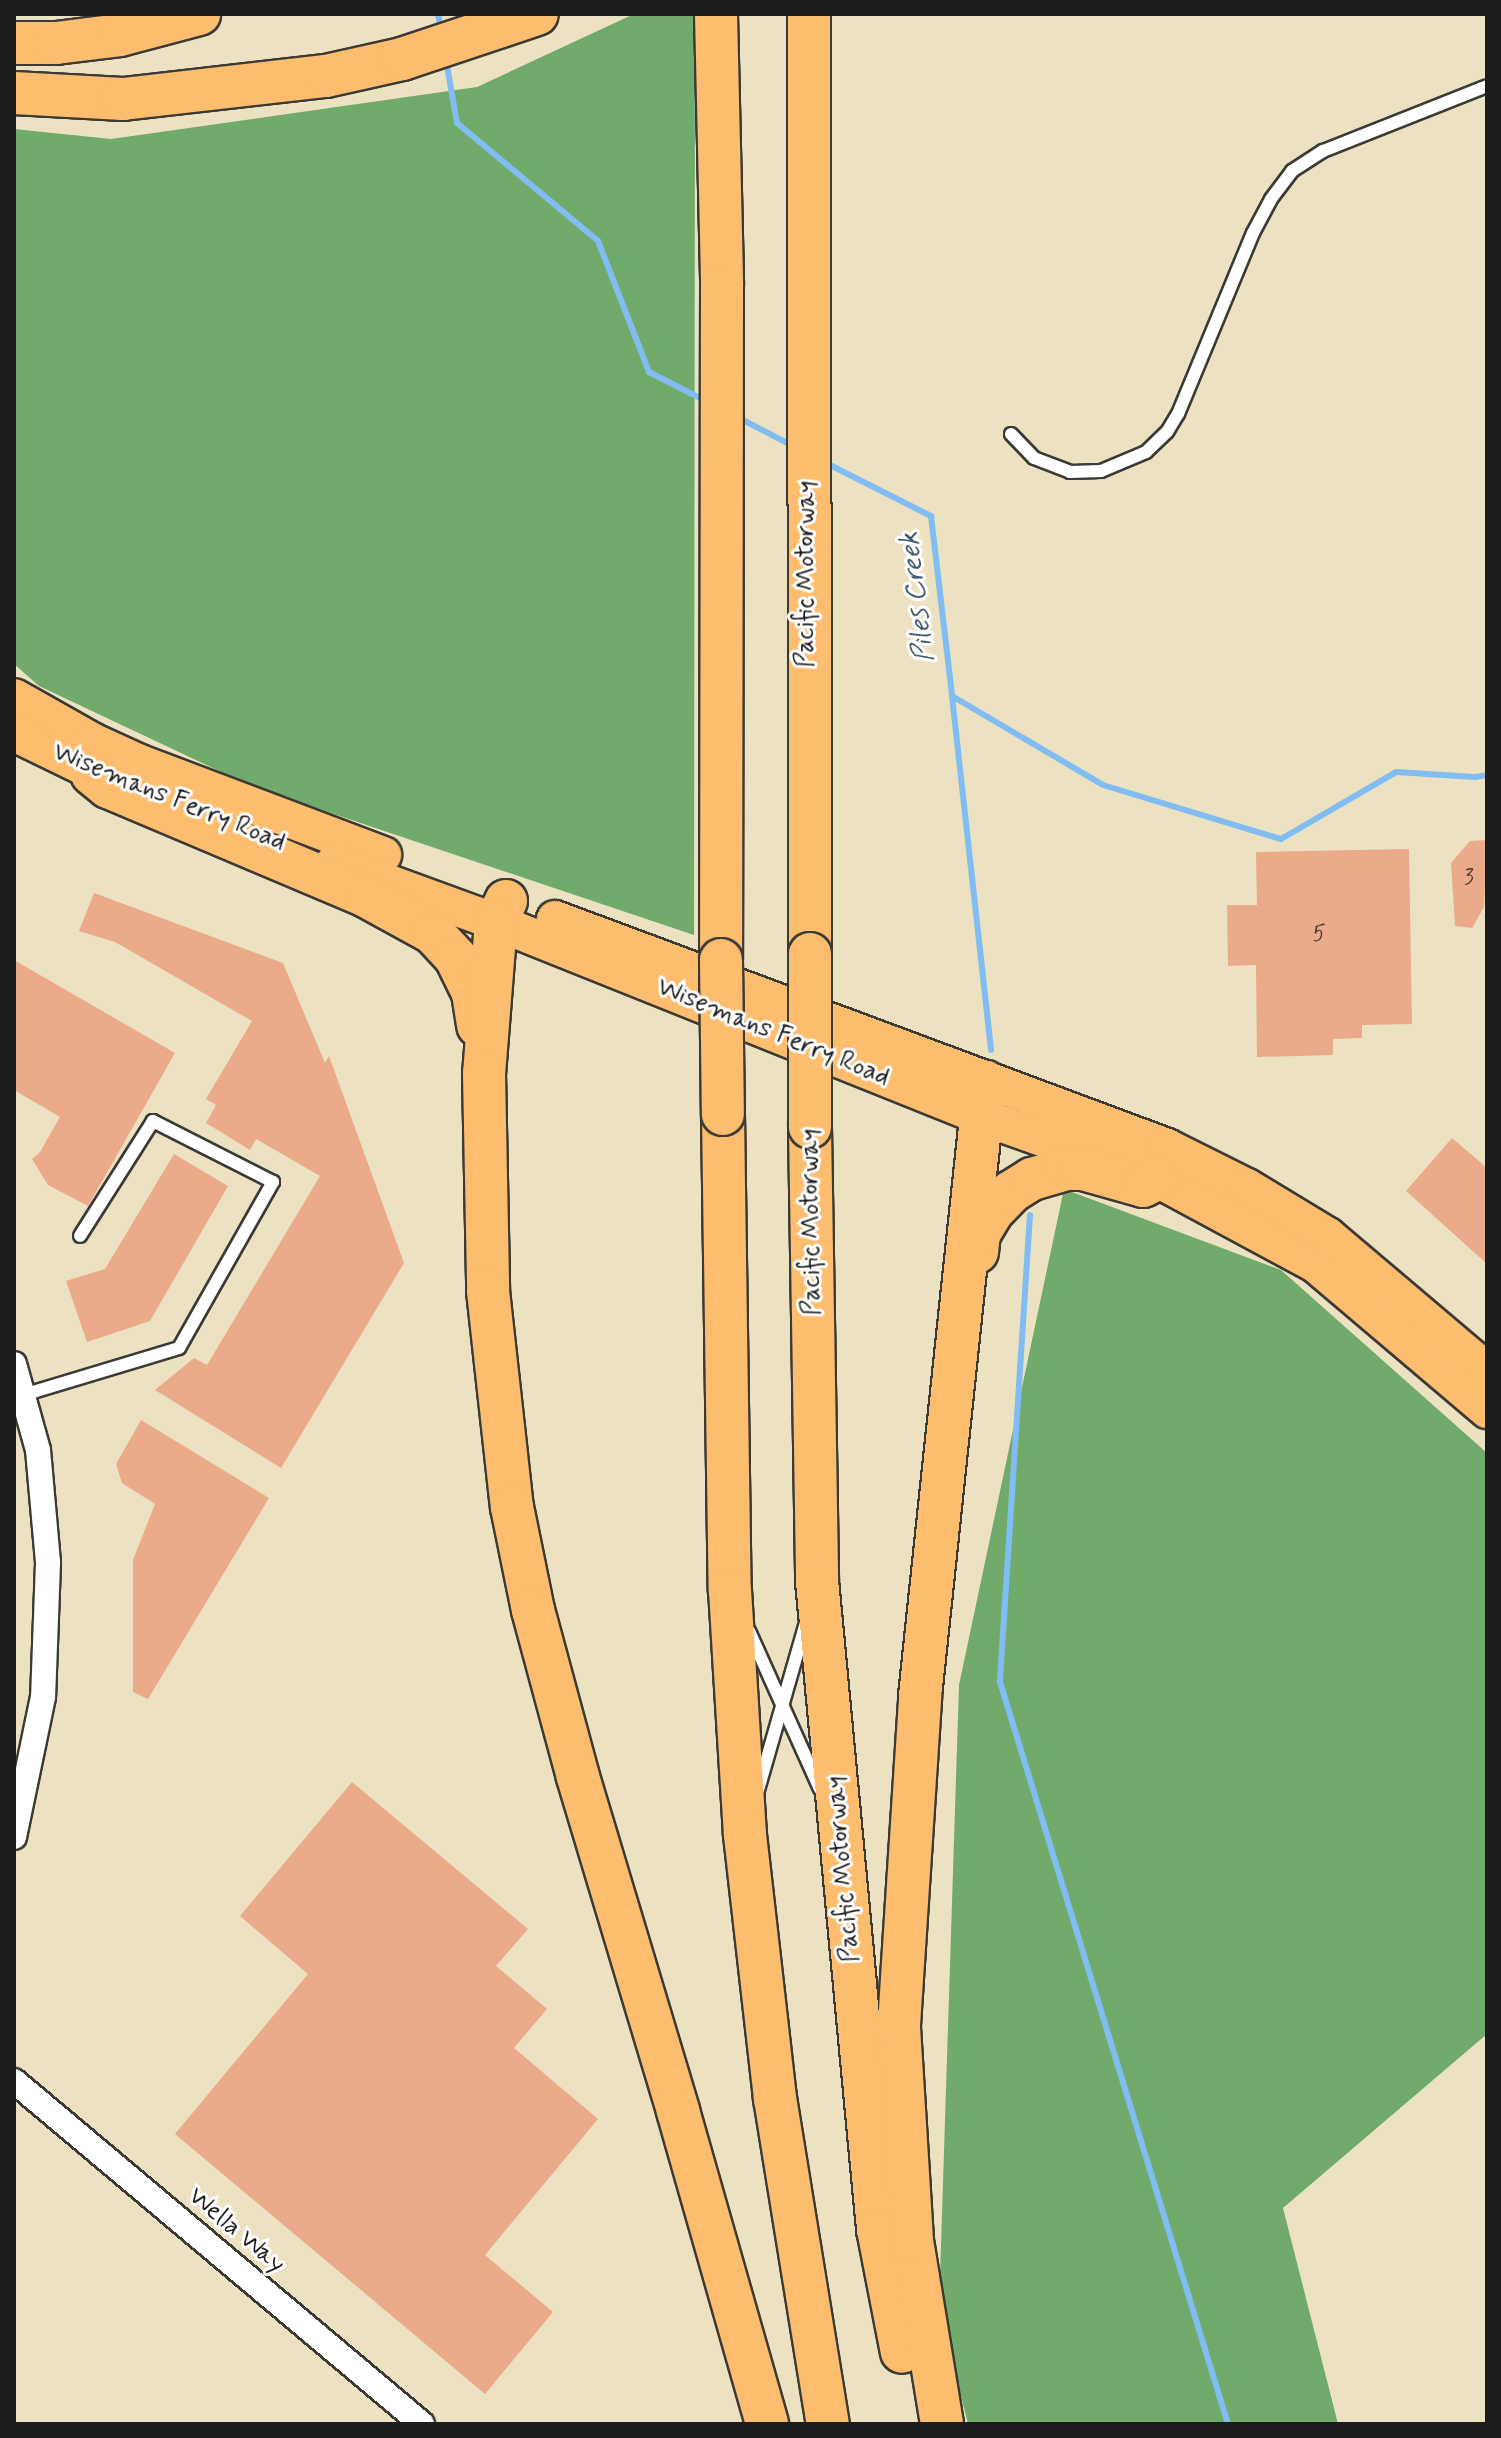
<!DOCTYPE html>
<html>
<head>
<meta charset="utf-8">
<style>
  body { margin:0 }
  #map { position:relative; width:1501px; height:2438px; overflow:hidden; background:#ece2c1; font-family:Mynerve,sans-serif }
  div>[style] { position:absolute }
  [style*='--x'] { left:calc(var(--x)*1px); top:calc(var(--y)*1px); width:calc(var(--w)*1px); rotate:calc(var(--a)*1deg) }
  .forest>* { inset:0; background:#70ab6c }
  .stream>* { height:6px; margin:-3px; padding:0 3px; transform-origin:3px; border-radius:3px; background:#81bdf3 }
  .building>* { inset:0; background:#ebaa89 }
  .roads { filter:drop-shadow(2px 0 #3b3a35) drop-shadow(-2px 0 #3b3a35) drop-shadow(0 2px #3b3a35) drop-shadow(0 -2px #3b3a35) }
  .service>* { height:12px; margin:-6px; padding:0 6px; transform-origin:6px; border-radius:6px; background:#fff }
  .minor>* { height:24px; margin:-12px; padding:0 12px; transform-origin:12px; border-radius:12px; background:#fff }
  .primary>* { height:36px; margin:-18px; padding:0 18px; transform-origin:18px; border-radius:18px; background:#fcbd6f }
  .motorway>* { height:42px; margin:-21px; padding:0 21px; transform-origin:21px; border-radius:21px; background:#fcbd6f }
  .bridges { filter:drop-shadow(2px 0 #3b3a35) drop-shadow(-2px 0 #3b3a35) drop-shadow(0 2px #3b3a35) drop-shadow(0 -2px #3b3a35) }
  .motorway-bridge>* { height:42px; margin:-21px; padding:0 21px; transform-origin:21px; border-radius:21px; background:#fcbd6f }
  span { translate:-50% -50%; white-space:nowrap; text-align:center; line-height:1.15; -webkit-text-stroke:6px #fff; paint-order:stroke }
  .number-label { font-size:22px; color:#504037 }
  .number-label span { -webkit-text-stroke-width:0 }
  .street-label { font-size:26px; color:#1c1c1c }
  .water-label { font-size:28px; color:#445c72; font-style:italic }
  .frame { position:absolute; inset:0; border:16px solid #1c1c1c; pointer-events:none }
</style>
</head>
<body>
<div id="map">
  <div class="forest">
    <i style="clip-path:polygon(634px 14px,695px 14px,694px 935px,253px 787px,39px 686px,14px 664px,14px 129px,111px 139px,477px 87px)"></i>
    <i style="clip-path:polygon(1064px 1189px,1281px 1270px,1487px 1453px,1487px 2034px,1283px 2208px,1338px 2424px,968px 2424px,939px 2307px,959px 1685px)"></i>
  </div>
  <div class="stream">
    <i style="--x:438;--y:14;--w:15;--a:79"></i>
    <i style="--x:446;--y:60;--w:64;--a:80.1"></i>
    <i style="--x:457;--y:123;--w:184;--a:39.9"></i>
    <i style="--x:598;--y:241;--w:141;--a:68.7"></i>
    <i style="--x:649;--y:372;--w:64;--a:27"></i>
    <i style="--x:737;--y:417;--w:65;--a:27.3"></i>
    <i style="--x:826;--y:463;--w:118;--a:26.8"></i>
    <i style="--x:931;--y:516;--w:181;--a:83.3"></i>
    <i style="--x:952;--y:696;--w:175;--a:30.5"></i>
    <i style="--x:1103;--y:785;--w:186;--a:16.9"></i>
    <i style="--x:1281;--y:839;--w:133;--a:-30.2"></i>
    <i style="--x:1396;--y:772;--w:79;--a:3.6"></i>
    <i style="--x:1475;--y:777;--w:12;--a:-9"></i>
    <i style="--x:952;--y:696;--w:356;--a:83.7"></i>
    <i style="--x:1030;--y:1215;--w:468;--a:93.7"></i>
    <i style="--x:1000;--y:1682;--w:776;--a:72.92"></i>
  </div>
  <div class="building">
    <i style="clip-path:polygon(1487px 840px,1484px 907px,1472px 928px,1455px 926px,1451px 863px,1470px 841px)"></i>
    <i style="clip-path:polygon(1409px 849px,1412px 1024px,1362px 1025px,1362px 1038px,1333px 1039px,1333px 1055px,1257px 1057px,1256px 965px,1228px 966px,1227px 905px,1257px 905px,1256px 852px)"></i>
    <i style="clip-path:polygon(94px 893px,283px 963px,325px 1063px,329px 1056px,404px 1263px,281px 1468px,155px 1390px,194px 1358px,207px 1365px,320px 1176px,256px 1139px,250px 1150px,206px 1123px,216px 1105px,206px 1099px,252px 1021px,115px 942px,79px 931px)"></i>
    <i style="clip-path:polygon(14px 960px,175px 1053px,88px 1206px,48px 1185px,32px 1159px,40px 1152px,60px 1117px,14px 1090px)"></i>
    <i style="clip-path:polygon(1452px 1138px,1487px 1168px,1487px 1264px,1406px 1191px)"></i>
    <i style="clip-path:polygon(174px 1154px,228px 1186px,150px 1321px,87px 1342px,66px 1281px,105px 1269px)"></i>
    <i style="clip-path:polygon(141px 1420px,269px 1498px,148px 1699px,133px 1692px,133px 1560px,155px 1504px,122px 1483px,116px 1464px)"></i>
    <i style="clip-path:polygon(352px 1782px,528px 1929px,496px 1966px,547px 2009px,514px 2048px,598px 2119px,485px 2255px,553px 2312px,485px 2394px,175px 2134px,308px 1974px,240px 1916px)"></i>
  </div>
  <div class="roads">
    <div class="service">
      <i style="--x:1011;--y:434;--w:33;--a:46"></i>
      <i style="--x:1034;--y:458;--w:39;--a:21"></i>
      <i style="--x:1070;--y:472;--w:31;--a:-2"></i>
      <i style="--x:1101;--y:471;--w:49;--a:-22.9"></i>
      <i style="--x:1146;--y:452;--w:29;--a:-44"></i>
      <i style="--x:1167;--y:432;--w:21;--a:-59"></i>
      <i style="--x:1178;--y:414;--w:196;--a:-67.5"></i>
      <i style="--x:1253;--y:233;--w:38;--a:-62"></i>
      <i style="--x:1271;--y:199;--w:35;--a:-53"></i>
      <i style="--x:1292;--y:171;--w:37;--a:-33"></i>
      <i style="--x:1323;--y:151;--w:176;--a:-21.6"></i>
      <i style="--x:23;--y:1395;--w:163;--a:-16.8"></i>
      <i style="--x:179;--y:1348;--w:191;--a:-60.5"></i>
      <i style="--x:273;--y:1182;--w:135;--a:-153.1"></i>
      <i style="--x:153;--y:1121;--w:136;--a:122.4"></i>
      <i style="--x:749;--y:1631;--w:173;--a:65.8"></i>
      <i style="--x:758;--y:1790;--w:174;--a:-74"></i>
    </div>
    <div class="minor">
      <i style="--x:14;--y:1364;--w:89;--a:74.4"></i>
      <i style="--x:38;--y:1450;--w:113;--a:84.9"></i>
      <i style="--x:48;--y:1563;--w:134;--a:92.1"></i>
      <i style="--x:43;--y:1697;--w:143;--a:101.7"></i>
      <i style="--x:14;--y:2081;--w:533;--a:40.05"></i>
    </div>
    <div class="primary">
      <i style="--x:14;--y:697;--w:90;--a:29.4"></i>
      <i style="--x:92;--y:741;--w:53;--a:24.6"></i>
      <i style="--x:140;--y:763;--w:260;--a:20.7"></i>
      <i style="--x:14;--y:733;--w:114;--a:25.9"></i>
      <i style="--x:334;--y:863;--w:172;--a:20"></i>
      <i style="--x:496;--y:922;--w:521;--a:21.84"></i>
      <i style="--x:980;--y:1116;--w:188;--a:19.6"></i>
      <i style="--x:1157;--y:1179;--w:179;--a:28.3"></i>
      <i style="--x:1315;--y:1264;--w:226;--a:40.3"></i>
      <i style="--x:555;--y:919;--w:653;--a:20.43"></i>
      <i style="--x:1167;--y:1147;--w:89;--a:26.6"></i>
      <i style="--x:1247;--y:1187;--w:95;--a:31.2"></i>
      <i style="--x:1328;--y:1236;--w:209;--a:40.3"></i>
    </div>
    <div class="motorway">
      <i style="--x:716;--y:14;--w:271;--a:88.7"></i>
      <i style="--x:722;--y:285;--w:675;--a:90.08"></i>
      <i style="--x:809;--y:14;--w:940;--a:89.94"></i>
      <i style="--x:14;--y:43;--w:42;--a:0"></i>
      <i style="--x:56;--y:43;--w:64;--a:-7.1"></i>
      <i style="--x:120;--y:35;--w:82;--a:-14.9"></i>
      <i style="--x:14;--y:93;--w:109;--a:3.2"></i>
      <i style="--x:123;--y:99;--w:204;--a:-6.5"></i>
      <i style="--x:326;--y:76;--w:78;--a:-12.6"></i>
      <i style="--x:402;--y:59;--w:142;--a:-18.4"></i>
      <i style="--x:92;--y:774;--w:21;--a:39"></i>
      <i style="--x:108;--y:787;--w:280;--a:22.9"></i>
      <i style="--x:366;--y:896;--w:77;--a:28.9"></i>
      <i style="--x:433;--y:933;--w:34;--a:47"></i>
      <i style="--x:456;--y:958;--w:39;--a:64"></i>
      <i style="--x:473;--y:993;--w:33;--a:81"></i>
      <i style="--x:506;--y:901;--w:23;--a:115"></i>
      <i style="--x:496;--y:922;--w:151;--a:94.5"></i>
      <i style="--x:484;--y:1073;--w:218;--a:88.9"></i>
      <i style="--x:488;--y:1291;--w:217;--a:83.7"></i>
      <i style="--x:512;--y:1507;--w:105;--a:78.5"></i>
      <i style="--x:533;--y:1610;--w:173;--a:74.9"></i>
      <i style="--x:578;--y:1777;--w:349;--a:73.3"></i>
      <i style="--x:678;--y:2111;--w:325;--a:74.1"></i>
      <i style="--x:723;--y:1114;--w:476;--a:89.2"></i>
      <i style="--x:730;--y:1590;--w:245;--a:86.5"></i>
      <i style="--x:745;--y:1835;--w:265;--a:83.5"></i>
      <i style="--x:775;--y:2098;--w:330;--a:80.8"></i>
      <i style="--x:810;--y:1127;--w:454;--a:89.1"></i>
      <i style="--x:817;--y:1581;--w:651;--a:84.62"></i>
      <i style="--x:878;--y:2229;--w:125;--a:79"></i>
      <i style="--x:977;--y:1252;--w:18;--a:-84"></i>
      <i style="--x:979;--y:1234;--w:26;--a:-59"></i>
      <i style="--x:992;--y:1212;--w:28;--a:-46"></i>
      <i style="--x:1011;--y:1192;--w:25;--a:-32"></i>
      <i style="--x:1032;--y:1179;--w:36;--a:-16"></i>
      <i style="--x:1067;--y:1169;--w:16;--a:0"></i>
      <i style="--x:1083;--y:1169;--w:62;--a:15.8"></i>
      <i style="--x:1143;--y:1186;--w:16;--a:-27"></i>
      <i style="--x:942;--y:2424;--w:186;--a:-99.3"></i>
      <i style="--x:912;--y:2240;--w:215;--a:-93.5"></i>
      <i style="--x:899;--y:2025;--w:330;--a:-86.3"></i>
      <i style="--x:920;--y:1696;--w:618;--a:-83.97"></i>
    </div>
  </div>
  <div class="bridges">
    <div class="motorway-bridge">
      <i style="--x:810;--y:954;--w:173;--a:90"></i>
      <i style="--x:721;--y:960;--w:154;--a:89.3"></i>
    </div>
  </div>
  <div class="number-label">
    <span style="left:1469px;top:879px">3</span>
    <span style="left:1319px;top:935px">5</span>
  </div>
  <div class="street-label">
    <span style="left:807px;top:574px;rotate:-90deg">Pacific Motorway</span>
    <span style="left:169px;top:798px;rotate:22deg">Wisemans Ferry Road</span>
    <span style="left:773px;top:1033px;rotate:22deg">Wisemans Ferry Road</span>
    <span style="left:812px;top:1222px;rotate:-91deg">Pacific Motorway</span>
    <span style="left:844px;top:1869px;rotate:-95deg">Pacific Motorway</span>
    <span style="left:236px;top:2231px;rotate:40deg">Wella Way</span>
  </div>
  <div class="water-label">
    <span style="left:918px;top:597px;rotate:-97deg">Piles Creek</span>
  </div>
  <div class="frame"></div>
</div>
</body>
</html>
